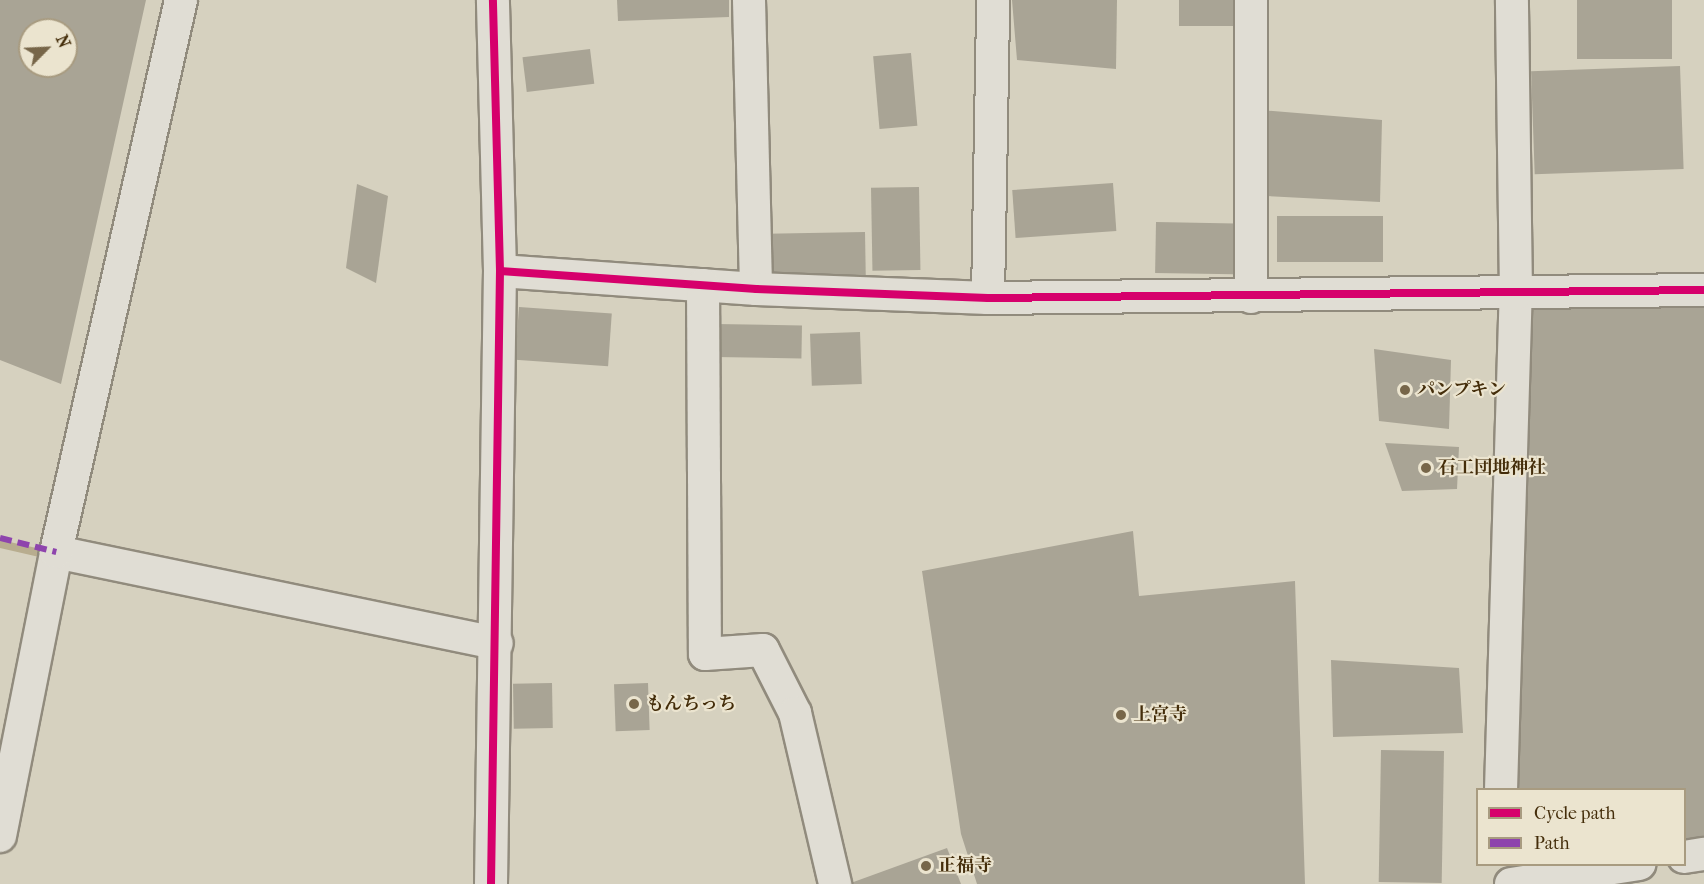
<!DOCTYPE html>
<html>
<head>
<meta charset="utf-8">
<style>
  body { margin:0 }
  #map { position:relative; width:1704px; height:884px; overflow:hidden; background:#d6d1bf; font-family:"IM FELL French Canon","Noto Serif JP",serif }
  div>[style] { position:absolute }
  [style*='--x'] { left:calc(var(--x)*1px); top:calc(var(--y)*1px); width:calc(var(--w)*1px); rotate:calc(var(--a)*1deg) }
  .stream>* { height:8px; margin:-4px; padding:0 4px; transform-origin:4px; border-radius:4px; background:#b8ad8f }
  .building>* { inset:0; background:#a9a495; transform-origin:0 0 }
  .roads { filter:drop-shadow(2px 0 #918b7d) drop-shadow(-2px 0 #918b7d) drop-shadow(0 2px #918b7d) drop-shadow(0 -2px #918b7d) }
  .minor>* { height:32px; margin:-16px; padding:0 16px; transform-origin:16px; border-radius:16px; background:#e0ddd4 }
  .quiet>* { height:6px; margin-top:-3px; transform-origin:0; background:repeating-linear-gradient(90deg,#8e44ad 0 12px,transparent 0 18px) }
  .cycleway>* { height:8px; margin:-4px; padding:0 4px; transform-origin:4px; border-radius:4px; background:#d6006c }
  .dots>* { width:16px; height:16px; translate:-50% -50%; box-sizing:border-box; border:3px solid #ebe4cf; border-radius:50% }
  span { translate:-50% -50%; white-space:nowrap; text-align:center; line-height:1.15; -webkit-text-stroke:4.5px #ebe4cf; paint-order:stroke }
  .poi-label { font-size:18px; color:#442d0a; font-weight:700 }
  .left { translate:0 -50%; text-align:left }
  .legend { position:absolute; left:1476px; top:788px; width:210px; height:78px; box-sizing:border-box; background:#ebe4cf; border:2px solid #a89b80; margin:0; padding:8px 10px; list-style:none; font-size:18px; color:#442d0a }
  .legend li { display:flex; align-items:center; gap:12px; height:30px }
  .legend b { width:30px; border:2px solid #a89b80 }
  .north { position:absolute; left:18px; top:18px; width:60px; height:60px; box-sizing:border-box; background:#ebe4cf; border:2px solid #a89b80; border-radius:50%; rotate:66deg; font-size:16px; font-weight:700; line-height:24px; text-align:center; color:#442d0a }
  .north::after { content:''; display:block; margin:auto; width:21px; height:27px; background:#776649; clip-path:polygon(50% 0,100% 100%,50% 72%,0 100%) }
</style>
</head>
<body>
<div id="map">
  <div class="stream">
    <i style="--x:0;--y:544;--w:50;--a:12.7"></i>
  </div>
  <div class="building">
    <i style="clip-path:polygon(evenodd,0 0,146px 0,61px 384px,0 360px,0 0,30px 30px,66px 30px,66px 66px,30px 66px,30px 30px)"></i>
    <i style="clip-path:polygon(617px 0,729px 0,729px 17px,618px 21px)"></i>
    <i style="clip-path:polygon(1012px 0,1117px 0,1116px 69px,1017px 60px)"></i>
    <i style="left:1236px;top:0;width:26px;height:57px;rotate:90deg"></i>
    <i style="left:1577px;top:0;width:95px;height:59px"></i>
    <i style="left:590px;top:49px;width:35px;height:68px;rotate:83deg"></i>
    <i style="left:911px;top:53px;width:73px;height:38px;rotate:85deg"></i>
    <i style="left:1680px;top:66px;width:103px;height:149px;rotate:88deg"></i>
    <i style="clip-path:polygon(1260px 110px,1382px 120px,1380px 202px,1267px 196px)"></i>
    <i style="left:1113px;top:183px;width:48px;height:101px;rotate:86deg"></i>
    <i style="clip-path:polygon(357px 184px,388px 196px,376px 283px,346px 268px)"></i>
    <i style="left:919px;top:187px;width:83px;height:48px;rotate:89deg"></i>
    <i style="left:1277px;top:216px;width:106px;height:46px"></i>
    <i style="left:1156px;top:222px;width:79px;height:51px;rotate:1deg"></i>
    <i style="left:865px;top:232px;width:45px;height:98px;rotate:89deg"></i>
    <i style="clip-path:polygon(1704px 290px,1704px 854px,1684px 857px,1684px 790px,1501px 790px,1516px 293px)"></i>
    <i style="left:519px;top:307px;width:93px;height:53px;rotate:4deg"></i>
    <i style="left:716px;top:324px;width:86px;height:33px;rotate:1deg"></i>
    <i style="left:860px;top:332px;width:52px;height:50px;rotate:88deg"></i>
    <i style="clip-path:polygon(1374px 349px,1451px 360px,1449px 429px,1379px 421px)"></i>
    <i style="clip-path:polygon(1385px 443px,1459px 447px,1457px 489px,1402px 491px)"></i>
    <i style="clip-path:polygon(1133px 531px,1139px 596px,1295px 581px,1305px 884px,977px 884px,961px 834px,922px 571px)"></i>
    <i style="clip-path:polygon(1331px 660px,1459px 668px,1463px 733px,1333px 737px)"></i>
    <i style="left:552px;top:683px;width:45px;height:39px;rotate:89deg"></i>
    <i style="left:648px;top:683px;width:47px;height:34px;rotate:88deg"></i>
    <i style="left:1381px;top:750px;width:63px;height:132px;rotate:1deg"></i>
    <i style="clip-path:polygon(947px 848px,961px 884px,848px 884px)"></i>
  </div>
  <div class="roads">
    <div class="minor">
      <i style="--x:749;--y:0;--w:289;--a:88.6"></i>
      <i style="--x:1251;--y:0;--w:297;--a:90"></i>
      <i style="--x:500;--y:271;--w:257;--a:4"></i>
      <i style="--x:756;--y:289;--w:232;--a:2.2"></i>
      <i style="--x:988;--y:298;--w:716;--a:-0.64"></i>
      <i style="--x:703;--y:285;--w:369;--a:89.7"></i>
      <i style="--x:705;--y:654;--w:58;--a:-3.9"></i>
      <i style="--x:763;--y:650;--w:71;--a:63.1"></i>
      <i style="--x:795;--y:713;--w:176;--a:76.8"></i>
      <i style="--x:988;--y:298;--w:298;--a:-89"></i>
      <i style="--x:56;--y:552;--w:450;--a:11.7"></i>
      <i style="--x:1501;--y:790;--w:497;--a:-88.3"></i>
      <i style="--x:1516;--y:293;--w:293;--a:-90.8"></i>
      <i style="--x:0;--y:836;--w:289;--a:-78.8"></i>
      <i style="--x:56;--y:552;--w:566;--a:-77.24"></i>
      <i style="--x:1684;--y:857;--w:20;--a:-9"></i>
      <i style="--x:491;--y:884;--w:613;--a:-89.16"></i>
      <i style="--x:500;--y:271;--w:271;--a:-91.5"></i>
      <i style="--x:1511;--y:884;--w:130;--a:-8.9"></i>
    </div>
  </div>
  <div class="quiet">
    <i style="--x:0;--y:538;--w:58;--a:14"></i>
  </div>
  <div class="cycleway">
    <i style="--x:500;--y:271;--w:257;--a:4"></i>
    <i style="--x:756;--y:289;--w:232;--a:2.2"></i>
    <i style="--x:988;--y:298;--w:716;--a:-0.64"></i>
    <i style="--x:491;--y:884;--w:613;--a:-89.16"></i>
    <i style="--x:500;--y:271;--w:271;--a:-91.5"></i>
  </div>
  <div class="dots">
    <i style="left:1405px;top:390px;background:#776649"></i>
    <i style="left:1426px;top:468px;background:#776649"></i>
    <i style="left:634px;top:704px;background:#776649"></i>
    <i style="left:1121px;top:715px;background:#776649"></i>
    <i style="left:926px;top:866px;background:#776649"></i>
  </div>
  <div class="poi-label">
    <span class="left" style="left:1417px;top:390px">パンプキン</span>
    <span class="left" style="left:1438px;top:468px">石工団地神社</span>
    <span class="left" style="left:646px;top:704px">もんちっち</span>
    <span class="left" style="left:1133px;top:715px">上宮寺</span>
    <span class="left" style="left:938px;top:866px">正福寺</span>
  </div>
  <ul class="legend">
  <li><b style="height:8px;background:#d6006c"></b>Cycle path</li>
  <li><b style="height:8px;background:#8e44ad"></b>Path</li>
  </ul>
  <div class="north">N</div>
</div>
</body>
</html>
